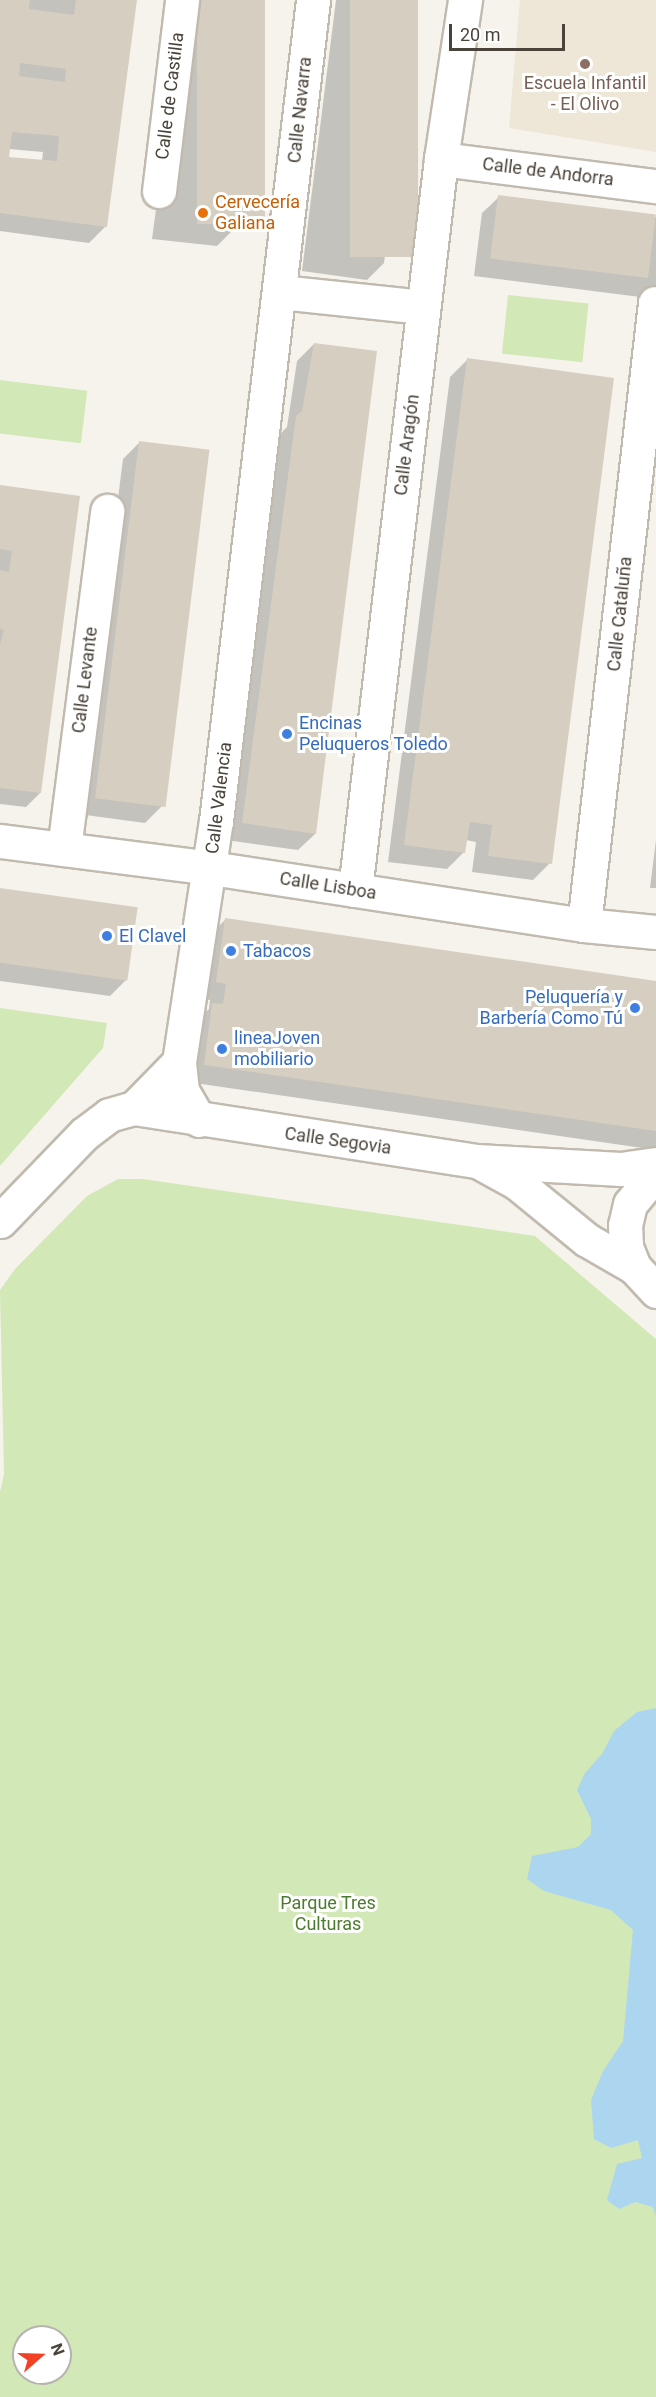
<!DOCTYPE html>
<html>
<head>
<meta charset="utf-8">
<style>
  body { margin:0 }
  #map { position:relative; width:656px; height:2397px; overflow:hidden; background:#f6f3ec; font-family:Roboto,sans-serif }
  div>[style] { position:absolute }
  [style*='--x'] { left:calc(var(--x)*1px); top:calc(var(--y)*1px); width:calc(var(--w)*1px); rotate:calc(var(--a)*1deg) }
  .education>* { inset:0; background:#eee7d7 }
  .green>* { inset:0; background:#d3e8b7; transform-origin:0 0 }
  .water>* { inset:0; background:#acd5ef }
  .shadow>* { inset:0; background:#0003 }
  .building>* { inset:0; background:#d7cec2; transform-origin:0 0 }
  .roads { filter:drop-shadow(2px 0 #c1baaf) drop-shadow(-2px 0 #c1baaf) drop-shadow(0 2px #c1baaf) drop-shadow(0 -2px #c1baaf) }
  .minor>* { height:33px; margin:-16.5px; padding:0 16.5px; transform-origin:16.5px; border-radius:16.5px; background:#fff }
  .dots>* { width:16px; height:16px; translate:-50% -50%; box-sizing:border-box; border:3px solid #fff; border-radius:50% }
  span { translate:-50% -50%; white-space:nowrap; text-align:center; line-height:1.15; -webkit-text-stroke:6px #fff; paint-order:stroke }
  .education-label { font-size:18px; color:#785e54 }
  .street-label { font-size:18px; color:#4a433a }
  .food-label { font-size:18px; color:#c56008 }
  .left { translate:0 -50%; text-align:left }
  .shop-label { font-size:18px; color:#366cbe }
  .right { translate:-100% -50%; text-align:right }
  .park-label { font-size:18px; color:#4c7b2d }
  .north { position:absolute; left:12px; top:2325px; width:60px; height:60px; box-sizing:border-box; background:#fff; border:2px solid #b7b4b0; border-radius:50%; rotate:70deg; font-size:16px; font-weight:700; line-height:24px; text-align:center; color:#4a433a }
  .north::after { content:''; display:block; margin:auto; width:21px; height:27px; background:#f34126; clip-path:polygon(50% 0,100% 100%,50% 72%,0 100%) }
  .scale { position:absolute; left:449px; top:24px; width:116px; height:27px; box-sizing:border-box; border:3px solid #4a433a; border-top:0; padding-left:8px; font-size:18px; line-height:21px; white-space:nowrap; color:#4a433a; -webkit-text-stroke:4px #fff; paint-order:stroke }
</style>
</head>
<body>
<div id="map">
  <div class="education">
    <i style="clip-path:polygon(520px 0,656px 0,656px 152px,509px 128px)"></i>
  </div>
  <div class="green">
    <i style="left:508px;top:295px;width:81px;height:59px;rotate:6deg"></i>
    <i style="left:0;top:380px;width:88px;height:53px;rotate:7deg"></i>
    <i style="clip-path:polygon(0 1008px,107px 1023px,103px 1048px,0 1166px)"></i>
    <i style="clip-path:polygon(evenodd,118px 1179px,143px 1179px,535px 1236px,656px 1339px,656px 2397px,0 2397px,0 1492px,4px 1474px,0 1290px,15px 1269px,87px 1196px,118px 1179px,24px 2337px,60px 2337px,60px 2373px,24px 2373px,24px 2337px)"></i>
  </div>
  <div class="water">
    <i style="clip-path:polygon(656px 1708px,656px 2216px,653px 2207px,635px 2202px,619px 2209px,607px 2200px,617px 2164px,642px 2158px,638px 2140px,611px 2148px,594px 2139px,591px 2100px,603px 2071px,623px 2041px,633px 1930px,611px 1910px,544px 1891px,527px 1879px,532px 1856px,578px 1847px,591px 1834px,591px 1819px,577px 1790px,585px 1773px,602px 1754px,614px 1731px,637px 1712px)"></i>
  </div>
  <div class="shadow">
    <i style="clip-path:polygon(evenodd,0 0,136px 0,106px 226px,89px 243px,0 231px,0 0,9px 149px,43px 152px,42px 161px,8px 158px,9px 149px)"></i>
    <i style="clip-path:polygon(184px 0,264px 0,234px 229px,217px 246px,152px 239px)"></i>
    <i style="clip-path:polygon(336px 0,417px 0,384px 263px,367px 280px,302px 271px)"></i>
    <i style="clip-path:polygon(499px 197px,656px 217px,656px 299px,474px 276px,482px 213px)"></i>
    <i style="clip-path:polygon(314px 344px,315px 834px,298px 850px,226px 840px,280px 434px,287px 427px,297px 361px)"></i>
    <i style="clip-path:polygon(467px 360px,550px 863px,533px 880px,472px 872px,476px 842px,466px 840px,464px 852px,447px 869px,388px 862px,450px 377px)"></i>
    <i style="clip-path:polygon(140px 442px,162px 806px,145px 823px,78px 814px,123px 459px)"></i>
    <i style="clip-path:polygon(0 487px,79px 497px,40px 793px,26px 807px,0 804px)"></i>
    <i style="clip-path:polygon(656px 840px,656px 888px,650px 888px)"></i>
    <i style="clip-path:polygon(0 890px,127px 979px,110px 996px,0 981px)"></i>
    <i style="clip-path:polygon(226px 919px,656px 983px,656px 1150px,188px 1082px,196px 1021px,209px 1009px,210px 1000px,200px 998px,209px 936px)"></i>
  </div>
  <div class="building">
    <i style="clip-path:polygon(evenodd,0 0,30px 0,29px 9px,74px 15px,76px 0,137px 0,107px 227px,0 213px,0 0,20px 63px,66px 69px,65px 82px,19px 76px,20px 63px,0 0,12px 132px,59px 136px,57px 161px,9px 157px,12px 132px)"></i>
    <i style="left:197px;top:0;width:68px;height:224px"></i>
    <i style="left:350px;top:0;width:68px;height:257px"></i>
    <i style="left:498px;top:195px;width:159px;height:64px;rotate:7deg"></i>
    <i style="clip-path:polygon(314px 343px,377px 351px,316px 834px,242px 823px,296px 416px,302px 411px)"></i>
    <i style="clip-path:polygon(467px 358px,614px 378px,552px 864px,488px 856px,492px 825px,470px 822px,465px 853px,404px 845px)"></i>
    <i style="left:139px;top:441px;width:71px;height:360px;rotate:7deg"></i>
    <i style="clip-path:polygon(0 485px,80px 496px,41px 793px,0 788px,0 645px,4px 630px,0 629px,0 570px,9px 572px,12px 551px,0 549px)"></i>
    <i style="left:0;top:888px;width:139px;height:74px;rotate:8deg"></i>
    <i style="clip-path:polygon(225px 918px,656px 981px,656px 1131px,204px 1065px,212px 1003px,223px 1004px,226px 984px,216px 982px)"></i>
  </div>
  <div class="roads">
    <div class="minor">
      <i style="--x:441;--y:159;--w:217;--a:7.2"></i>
      <i style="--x:159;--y:191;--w:192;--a:-83.1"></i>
      <i style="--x:280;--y:292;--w:144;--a:6"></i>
      <i style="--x:0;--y:841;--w:213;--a:7.3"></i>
      <i style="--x:211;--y:868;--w:377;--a:8.7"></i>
      <i style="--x:584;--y:925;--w:72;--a:5.6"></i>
      <i style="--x:64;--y:849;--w:341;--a:-82.7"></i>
      <i style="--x:355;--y:890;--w:736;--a:-83.29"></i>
      <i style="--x:441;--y:159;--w:161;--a:-81.4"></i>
      <i style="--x:584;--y:925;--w:626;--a:-83.49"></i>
      <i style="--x:134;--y:1108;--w:347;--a:8.8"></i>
      <i style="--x:477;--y:1161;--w:144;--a:3.2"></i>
      <i style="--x:621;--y:1169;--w:35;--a:-8"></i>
      <i style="--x:199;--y:1120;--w:34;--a:-120"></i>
      <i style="--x:182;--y:1091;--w:29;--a:-96"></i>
      <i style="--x:179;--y:1062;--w:244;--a:-81.3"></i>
      <i style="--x:216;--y:821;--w:827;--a:-83.26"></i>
      <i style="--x:481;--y:1163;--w:41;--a:29.1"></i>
      <i style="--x:517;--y:1183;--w:90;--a:39.2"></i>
      <i style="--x:587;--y:1240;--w:54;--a:29.9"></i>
      <i style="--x:656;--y:1173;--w:40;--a:130"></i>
      <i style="--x:630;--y:1204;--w:22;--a:103"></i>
      <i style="--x:625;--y:1225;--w:22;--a:87"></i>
      <i style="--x:626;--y:1247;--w:22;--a:68"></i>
      <i style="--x:634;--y:1267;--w:33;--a:47"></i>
      <i style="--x:0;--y:1221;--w:121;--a:-46"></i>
      <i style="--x:84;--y:1134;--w:31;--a:-37"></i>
      <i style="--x:109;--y:1115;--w:26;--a:-16"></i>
      <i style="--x:134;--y:1108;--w:64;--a:-45.6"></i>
    </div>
  </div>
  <div class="dots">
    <i style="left:585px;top:64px;background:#8d6e63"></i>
    <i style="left:203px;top:213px;background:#e8710a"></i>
    <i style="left:287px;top:734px;background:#3f7fe0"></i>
    <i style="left:107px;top:936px;background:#3f7fe0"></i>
    <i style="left:231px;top:951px;background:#3f7fe0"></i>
    <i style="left:635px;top:1008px;background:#3f7fe0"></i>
    <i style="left:222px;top:1049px;background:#3f7fe0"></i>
  </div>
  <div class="education-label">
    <span style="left:585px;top:94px">Escuela Infantil<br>- El Olivo</span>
  </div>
  <div class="street-label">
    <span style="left:170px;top:96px;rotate:-83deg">Calle de Castilla</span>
    <span style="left:300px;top:110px;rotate:-84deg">Calle Navarra</span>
    <span style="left:548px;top:172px;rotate:7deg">Calle de Andorra</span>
    <span style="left:407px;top:445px;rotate:-83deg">Calle Aragón</span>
    <span style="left:620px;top:614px;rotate:-84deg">Calle Cataluña</span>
    <span style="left:85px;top:680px;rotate:-83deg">Calle Levante</span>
    <span style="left:219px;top:798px;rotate:-83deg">Calle Valencia</span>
    <span style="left:328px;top:886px;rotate:9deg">Calle Lisboa</span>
    <span style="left:338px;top:1141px;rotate:8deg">Calle Segovia</span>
  </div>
  <div class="food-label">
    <span class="left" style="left:215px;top:213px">Cervecería<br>Galiana</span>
  </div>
  <div class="shop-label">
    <span class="left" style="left:299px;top:734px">Encinas<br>Peluqueros Toledo</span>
    <span class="left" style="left:119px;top:936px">El Clavel</span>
    <span class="left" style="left:243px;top:951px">Tabacos</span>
    <span class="right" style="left:623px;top:1008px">Peluquería y<br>Barbería Como Tú</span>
    <span class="left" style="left:234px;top:1049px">lineaJoven<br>mobiliario</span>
  </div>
  <div class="park-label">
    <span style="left:328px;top:1914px">Parque Tres<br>Culturas</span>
  </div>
  <div class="north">N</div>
  <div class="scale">20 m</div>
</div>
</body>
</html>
